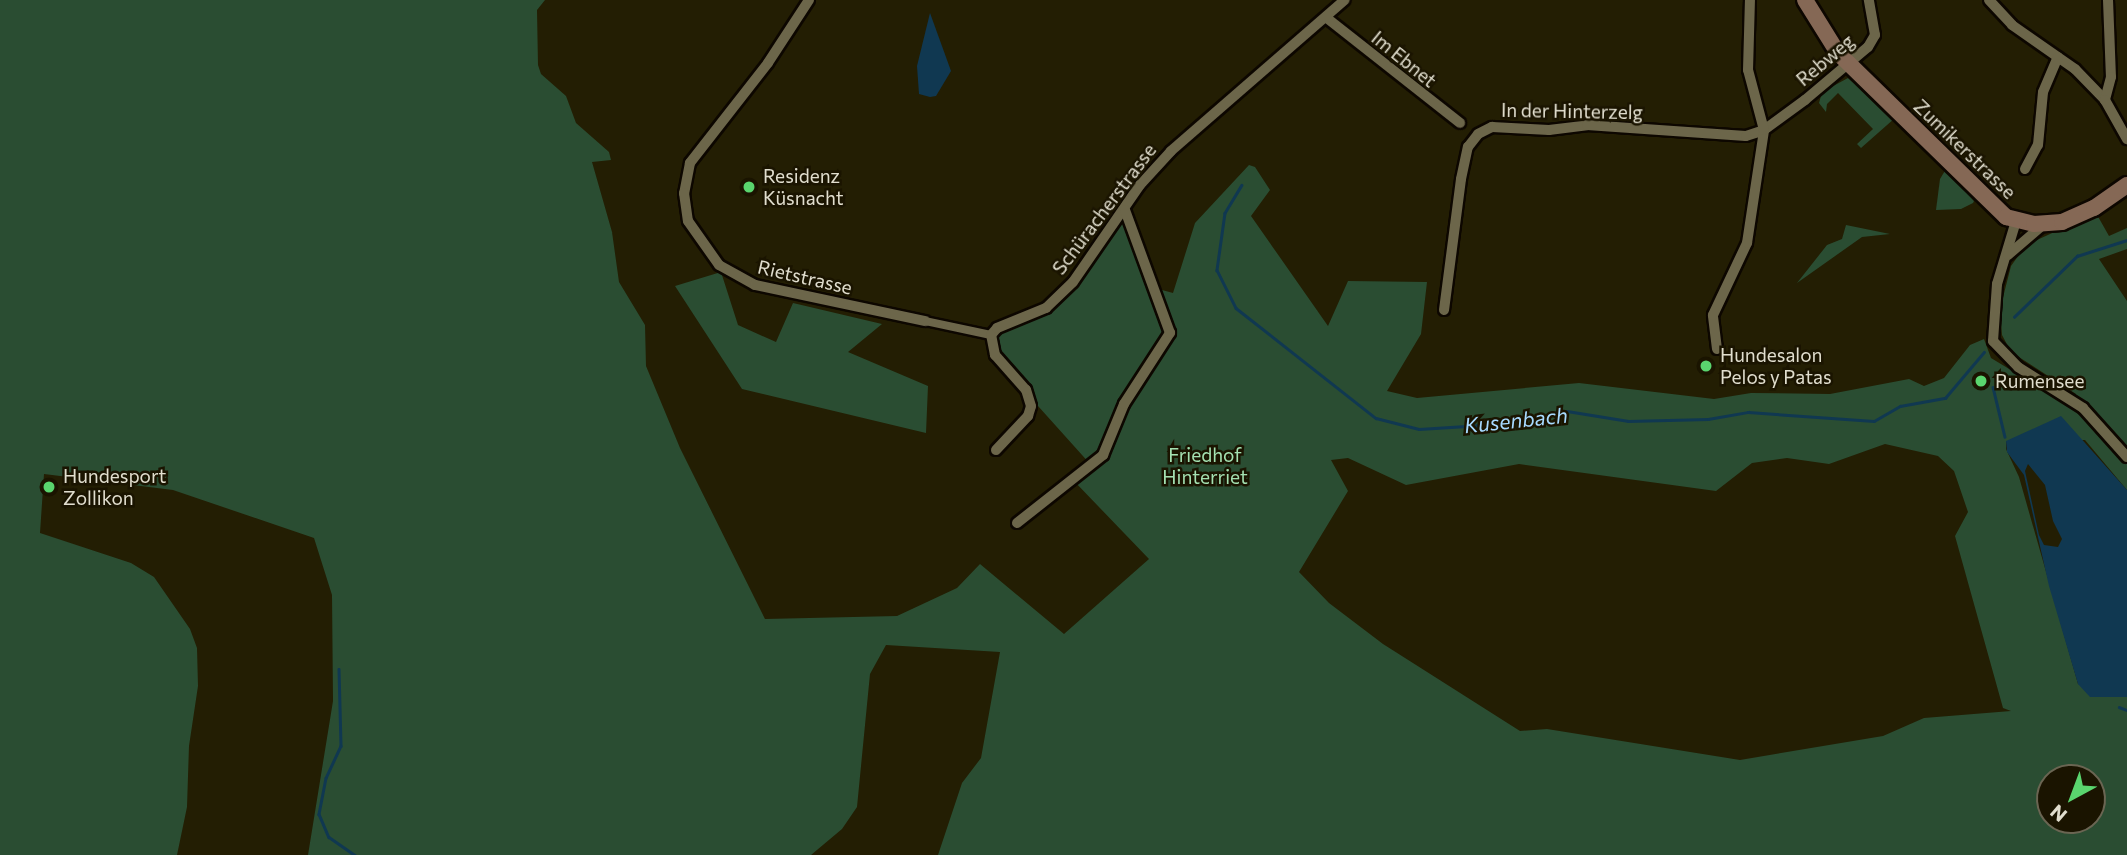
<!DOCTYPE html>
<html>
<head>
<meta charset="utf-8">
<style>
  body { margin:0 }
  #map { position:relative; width:2127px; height:855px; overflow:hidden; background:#231e03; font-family:Commissioner,sans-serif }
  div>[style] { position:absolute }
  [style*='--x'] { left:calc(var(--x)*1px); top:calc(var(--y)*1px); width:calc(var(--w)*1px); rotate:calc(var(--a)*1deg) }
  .green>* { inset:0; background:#2a4d32 }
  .water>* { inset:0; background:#103851 }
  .stream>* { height:2.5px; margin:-1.25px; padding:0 1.25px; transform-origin:1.25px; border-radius:1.25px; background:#103851 }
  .roads { filter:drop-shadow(2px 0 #0d0700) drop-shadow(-2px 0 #0d0700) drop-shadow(0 2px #0d0700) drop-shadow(0 -2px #0d0700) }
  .pedestrian>* { height:8px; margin:-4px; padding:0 4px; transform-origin:4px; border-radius:4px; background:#6c664a }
  .minor>* { height:10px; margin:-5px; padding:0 5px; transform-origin:5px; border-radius:5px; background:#6c664a }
  .secondary>* { height:16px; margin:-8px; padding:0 8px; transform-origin:8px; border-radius:8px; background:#856855 }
  .dots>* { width:19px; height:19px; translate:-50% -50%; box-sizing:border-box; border:4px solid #1a1400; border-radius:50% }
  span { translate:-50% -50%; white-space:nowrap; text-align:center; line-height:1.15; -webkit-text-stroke:5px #1a1400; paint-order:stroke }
  .street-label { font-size:19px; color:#e1dece }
  .poi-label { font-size:19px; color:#e1dece }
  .left { translate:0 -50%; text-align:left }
  .park-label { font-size:19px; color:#a4e1b1 }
  .water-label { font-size:21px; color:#a7daff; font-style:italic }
  .north { position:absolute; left:2036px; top:764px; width:70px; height:70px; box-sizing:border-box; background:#1a1400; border:2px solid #6a6552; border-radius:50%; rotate:221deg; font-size:19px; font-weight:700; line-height:28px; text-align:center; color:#e1dece }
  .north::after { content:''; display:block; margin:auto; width:24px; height:32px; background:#5ad56e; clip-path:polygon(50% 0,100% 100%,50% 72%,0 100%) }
</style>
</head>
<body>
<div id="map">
  <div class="green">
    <i style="clip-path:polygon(evenodd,0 0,545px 0,537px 10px,538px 65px,541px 74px,566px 96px,576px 123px,609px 152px,611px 160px,592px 162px,612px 232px,619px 282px,645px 325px,646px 366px,680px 448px,765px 619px,897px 616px,957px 588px,980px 564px,1064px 634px,1149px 559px,1073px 480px,1091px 465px,1011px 376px,991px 335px,1046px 308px,1125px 210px,1159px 296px,1162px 290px,1173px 293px,1195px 223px,1249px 165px,1255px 167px,1270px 190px,1251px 216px,1328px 326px,1348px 281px,1427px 282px,1421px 334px,1387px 391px,1417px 398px,1579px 383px,1714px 399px,1751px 393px,1830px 394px,1909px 379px,1924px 386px,1944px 378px,1970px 345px,1984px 339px,1991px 358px,2069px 405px,2076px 394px,2011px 352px,2002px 335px,2000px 309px,2011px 266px,2026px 245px,2096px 213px,2109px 236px,2127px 228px,2127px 249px,2099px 259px,2127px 301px,2127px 490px,2085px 440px,2006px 441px,2006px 449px,2019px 477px,2078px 684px,2127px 697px,2127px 855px,938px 855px,962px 783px,981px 758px,1000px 652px,886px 645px,870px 674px,857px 807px,842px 829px,811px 855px,308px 855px,333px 701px,332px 595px,314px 538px,173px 490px,44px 474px,40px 533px,131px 563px,154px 577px,190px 629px,197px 648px,198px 686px,189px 746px,187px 807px,177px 855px,0 855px,0 0,1885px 444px,1938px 456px,1954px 471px,1968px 512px,1955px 536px,2003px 708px,2011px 711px,1924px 718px,1883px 736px,1740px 760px,1547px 729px,1520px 731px,1383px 644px,1329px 603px,1299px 572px,1348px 491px,1331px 460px,1348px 458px,1406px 485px,1519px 464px,1716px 491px,1752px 463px,1787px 458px,1829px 464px,1885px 444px,0 0,2050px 778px,2092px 778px,2092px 820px,2050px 820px,2050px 778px)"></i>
    <i style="clip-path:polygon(1848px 78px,1895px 118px,1861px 148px,1857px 144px,1873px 129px,1838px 93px,1827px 104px,1826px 112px,1819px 103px,1822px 92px)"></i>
    <i style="clip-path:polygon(1946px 169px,1974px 201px,1973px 203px,1961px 209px,1936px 210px,1940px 179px)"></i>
    <i style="clip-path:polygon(1846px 225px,1890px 234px,1862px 237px,1797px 283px,1827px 245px,1842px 239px)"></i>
    <i style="clip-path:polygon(721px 272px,738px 325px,776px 342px,793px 303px,882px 324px,848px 352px,928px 386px,926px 433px,742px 389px,675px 286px)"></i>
  </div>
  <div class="water">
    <i style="clip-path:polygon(930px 13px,951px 71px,936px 96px,930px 97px,919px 94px,917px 66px)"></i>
    <i style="clip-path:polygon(evenodd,2061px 416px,2127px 490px,2127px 697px,2090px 697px,2078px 684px,2049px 586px,2024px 475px,2007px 452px,2006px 441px,2061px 416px,2028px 464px,2045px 485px,2053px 521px,2062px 539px,2058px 547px,2044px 545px,2039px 535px,2025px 471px,2028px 464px)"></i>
  </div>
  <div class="stream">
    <i style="--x:1242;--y:185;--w:33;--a:121"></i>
    <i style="--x:1225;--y:213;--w:58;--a:98"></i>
    <i style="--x:1217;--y:270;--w:42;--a:63.4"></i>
    <i style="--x:1236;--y:308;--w:178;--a:38.2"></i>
    <i style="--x:1376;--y:418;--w:44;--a:14.3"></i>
    <i style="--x:1419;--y:429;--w:79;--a:-3.6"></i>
    <i style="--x:1498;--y:424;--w:70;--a:-10.7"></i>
    <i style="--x:1567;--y:411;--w:62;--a:9.3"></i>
    <i style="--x:1628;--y:421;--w:80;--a:-1.4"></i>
    <i style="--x:1708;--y:419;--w:41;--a:-9.9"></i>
    <i style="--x:1748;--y:412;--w:126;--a:4.1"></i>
    <i style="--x:1874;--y:421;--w:30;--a:-30"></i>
    <i style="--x:1900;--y:406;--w:46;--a:-10.1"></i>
    <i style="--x:1945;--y:398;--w:60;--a:-49.7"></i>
    <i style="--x:2014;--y:317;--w:88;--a:-44.1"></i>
    <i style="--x:2077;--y:256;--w:52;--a:-17.7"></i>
    <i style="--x:1993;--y:387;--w:51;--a:76.5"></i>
    <i style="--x:339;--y:669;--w:77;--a:88.5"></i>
    <i style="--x:341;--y:746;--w:35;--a:115"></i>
    <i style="--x:326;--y:778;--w:37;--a:101"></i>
    <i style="--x:319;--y:814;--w:25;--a:67"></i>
    <i style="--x:329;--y:837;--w:32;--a:35"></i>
    <i style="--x:2119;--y:707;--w:9;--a:21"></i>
  </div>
  <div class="roads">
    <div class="pedestrian">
      <i style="--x:925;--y:321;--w:67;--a:12"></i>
    </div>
    <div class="minor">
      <i style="--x:809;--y:0;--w:75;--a:123.1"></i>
      <i style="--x:768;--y:63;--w:127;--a:128"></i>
      <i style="--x:690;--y:163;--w:31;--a:101"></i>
      <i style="--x:684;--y:193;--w:28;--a:82"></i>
      <i style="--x:688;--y:221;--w:54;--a:54.8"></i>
      <i style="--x:719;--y:265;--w:41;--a:29.1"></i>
      <i style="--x:755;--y:285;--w:174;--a:12"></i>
      <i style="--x:1989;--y:0;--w:34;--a:47"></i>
      <i style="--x:2012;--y:25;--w:77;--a:34.9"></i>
      <i style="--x:2075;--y:69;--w:43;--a:45.9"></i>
      <i style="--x:2108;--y:0;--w:77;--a:87.8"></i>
      <i style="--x:2111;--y:77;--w:24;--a:105"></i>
      <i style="--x:2105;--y:100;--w:45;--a:60.6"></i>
      <i style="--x:1328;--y:19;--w:168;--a:38.2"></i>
      <i style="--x:2025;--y:169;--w:27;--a:-62"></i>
      <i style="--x:2038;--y:145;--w:53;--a:-84.6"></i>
      <i style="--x:2043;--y:92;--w:38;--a:-67"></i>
      <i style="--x:2016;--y:221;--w:66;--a:106.8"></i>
      <i style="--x:1997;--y:284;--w:57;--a:94"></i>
      <i style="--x:1993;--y:341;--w:36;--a:46"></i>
      <i style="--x:2018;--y:367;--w:77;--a:32.2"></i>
      <i style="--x:2083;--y:408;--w:66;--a:48.1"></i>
      <i style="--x:2008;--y:255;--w:46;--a:-40.6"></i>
      <i style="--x:1444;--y:310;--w:132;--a:-82.6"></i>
      <i style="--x:1461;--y:179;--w:33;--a:-78"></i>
      <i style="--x:1468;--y:147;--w:16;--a:-52"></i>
      <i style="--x:1478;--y:134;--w:16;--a:-27"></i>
      <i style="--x:1492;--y:127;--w:57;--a:3"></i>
      <i style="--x:1549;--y:130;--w:38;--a:-7"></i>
      <i style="--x:1587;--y:125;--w:159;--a:4"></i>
      <i style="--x:1746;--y:136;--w:19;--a:-18"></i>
      <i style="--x:1764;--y:130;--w:51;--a:-36.2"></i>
      <i style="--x:1805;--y:100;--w:82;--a:-40.1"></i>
      <i style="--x:1868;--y:47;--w:14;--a:-60"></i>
      <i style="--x:1875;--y:35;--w:36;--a:-100"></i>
      <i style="--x:1717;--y:349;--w:34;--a:-97"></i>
      <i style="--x:1713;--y:315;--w:80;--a:-64.7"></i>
      <i style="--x:1747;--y:243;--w:114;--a:-81.4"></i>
      <i style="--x:1764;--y:130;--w:62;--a:-104.9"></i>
      <i style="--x:1748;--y:70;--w:70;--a:-88.4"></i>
      <i style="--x:996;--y:450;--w:47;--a:-46.7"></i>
      <i style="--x:1028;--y:416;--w:10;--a:-73"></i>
      <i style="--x:1031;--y:406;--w:17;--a:-107"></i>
      <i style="--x:1026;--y:390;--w:47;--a:-131.5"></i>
      <i style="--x:995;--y:355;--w:20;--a:-101"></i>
      <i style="--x:991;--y:335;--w:9;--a:-49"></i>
      <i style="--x:997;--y:328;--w:53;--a:-22.2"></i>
      <i style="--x:1046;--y:308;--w:37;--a:-44"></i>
      <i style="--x:1073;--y:282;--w:118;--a:-55.4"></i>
      <i style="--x:1140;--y:185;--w:46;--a:-47.6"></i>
      <i style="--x:1171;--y:151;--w:230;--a:-41"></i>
      <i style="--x:1017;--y:523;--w:110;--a:-38.3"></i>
      <i style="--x:1103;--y:455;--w:55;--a:-67.6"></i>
      <i style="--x:1124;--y:404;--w:85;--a:-57.1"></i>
      <i style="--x:1170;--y:333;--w:131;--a:-110.1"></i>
    </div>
    <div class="secondary">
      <i style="--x:1805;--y:0;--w:62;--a:58.1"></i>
      <i style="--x:1838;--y:53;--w:235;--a:44.3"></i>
      <i style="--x:2006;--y:217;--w:29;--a:14"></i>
      <i style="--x:2034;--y:224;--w:28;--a:-4"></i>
      <i style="--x:2062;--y:222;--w:35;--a:-24"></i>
      <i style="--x:2094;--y:208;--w:40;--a:-34.9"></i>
    </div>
  </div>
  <div class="dots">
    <i style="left:749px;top:187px;background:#5ad56e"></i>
    <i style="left:1706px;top:366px;background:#5ad56e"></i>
    <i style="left:1981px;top:381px;background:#5ad56e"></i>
    <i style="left:49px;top:487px;background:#5ad56e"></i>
  </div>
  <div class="street-label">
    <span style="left:1404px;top:59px;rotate:39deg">Im Ebnet</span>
    <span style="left:1825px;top:60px;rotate:-40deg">Rebweg</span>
    <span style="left:1572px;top:111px;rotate:1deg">In der Hinterzelg</span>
    <span style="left:1965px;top:149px;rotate:44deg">Zumikerstrasse</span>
    <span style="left:1104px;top:209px;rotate:-53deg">Schüracherstrasse</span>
    <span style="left:805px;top:277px;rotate:13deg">Rietstrasse</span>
  </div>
  <div class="poi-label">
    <span class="left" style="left:763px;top:187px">Residenz<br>Küsnacht</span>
    <span class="left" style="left:1720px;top:366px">Hundesalon<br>Pelos y Patas</span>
    <span class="left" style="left:1995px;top:381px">Rumensee</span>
    <span class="left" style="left:63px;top:487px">Hundesport<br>Zollikon</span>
  </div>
  <div class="park-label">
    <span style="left:1205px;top:466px">Friedhof<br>Hinterriet</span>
  </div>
  <div class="water-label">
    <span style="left:1516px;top:420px;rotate:-6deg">Kusenbach</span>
  </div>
  <div class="north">N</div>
</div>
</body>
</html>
